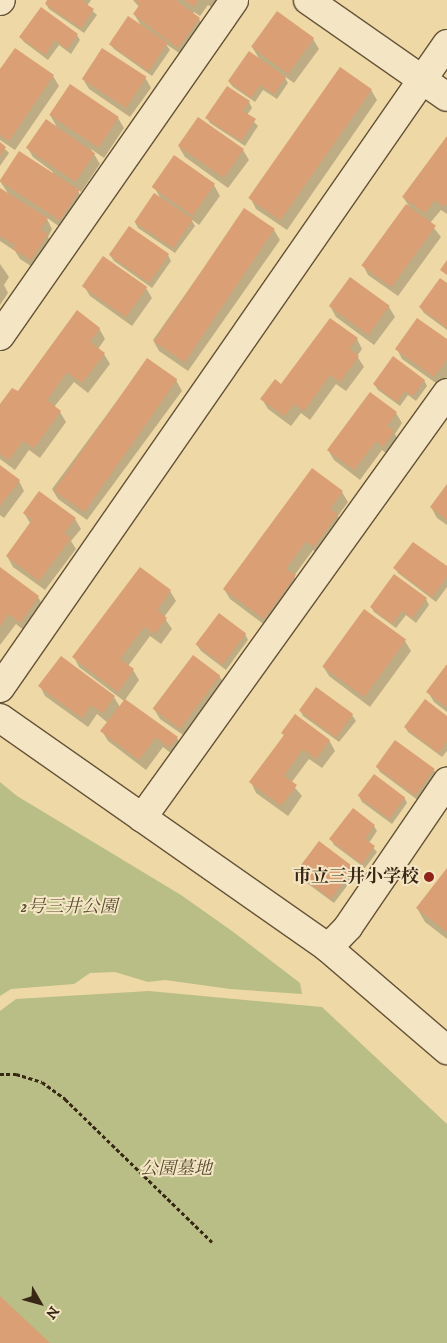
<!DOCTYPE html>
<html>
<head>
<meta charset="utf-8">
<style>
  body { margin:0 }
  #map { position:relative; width:447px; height:1343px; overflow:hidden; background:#eed8a6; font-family:"IM FELL DW Pica","Noto Serif JP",serif }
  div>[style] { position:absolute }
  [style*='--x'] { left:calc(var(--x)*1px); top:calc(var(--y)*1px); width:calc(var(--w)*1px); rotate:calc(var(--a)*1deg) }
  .green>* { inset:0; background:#b9be86 }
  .shadow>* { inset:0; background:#0003 }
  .building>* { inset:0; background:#da9f74; transform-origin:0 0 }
  .path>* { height:3px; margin-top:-1.5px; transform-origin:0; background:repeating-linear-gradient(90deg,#382714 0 4px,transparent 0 6.5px) }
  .roads { filter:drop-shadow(1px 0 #665338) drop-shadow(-1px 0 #665338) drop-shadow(0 1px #665338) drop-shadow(0 -1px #665338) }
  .street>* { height:28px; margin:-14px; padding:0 14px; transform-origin:14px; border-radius:14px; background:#f4e6c5 }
  .secondary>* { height:28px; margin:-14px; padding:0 14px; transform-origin:14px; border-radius:14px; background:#f4e6c5 }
  .dots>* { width:14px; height:14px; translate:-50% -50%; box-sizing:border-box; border:2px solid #f4e6c5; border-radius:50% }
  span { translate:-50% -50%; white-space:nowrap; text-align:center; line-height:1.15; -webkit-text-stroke:4px #f4e6c5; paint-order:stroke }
  .poi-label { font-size:18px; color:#382714; font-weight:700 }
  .right { translate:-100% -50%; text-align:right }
  .park-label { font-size:18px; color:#584d30; font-style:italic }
  .north { position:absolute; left:15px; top:1278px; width:50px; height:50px; -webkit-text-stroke:4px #f4e6c5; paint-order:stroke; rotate:128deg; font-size:14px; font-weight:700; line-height:20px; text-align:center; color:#382714 }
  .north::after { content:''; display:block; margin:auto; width:18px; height:22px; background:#382714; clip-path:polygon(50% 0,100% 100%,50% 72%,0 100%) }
</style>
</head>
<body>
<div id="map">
  <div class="green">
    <i style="clip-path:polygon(0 782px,17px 796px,181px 895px,232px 931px,300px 983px,302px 994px,230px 989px,165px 980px,148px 982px,115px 972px,90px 973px,74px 984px,11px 989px,0 996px)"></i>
    <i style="clip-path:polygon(149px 991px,322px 1007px,447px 1124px,447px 1343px,0 1343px,0 1011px,16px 999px)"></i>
  </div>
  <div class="shadow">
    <i style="clip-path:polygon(49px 0,91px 0,87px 6px,97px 15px,84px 33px,49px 9px,46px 4px)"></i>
    <i style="clip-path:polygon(133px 0,223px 0,216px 10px,208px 5px,200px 16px,194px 12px,192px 14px,199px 19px,205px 29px,185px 57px,166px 44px,170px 50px,152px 76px,114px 49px,110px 44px,142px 27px,134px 14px,139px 7px)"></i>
    <i style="clip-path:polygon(77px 35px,80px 40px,71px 54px,59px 45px,48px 60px,24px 42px,20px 37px)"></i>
    <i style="clip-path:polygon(313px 39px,319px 49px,294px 83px,284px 76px,288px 83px,277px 99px,263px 90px,255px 102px,233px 87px,229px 82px,260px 60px,252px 47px)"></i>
    <i style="clip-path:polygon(341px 68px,371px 90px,377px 100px,287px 230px,256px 209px,251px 199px)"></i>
    <i style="clip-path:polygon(0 71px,53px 76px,59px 86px,15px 150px,0 140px)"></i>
    <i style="clip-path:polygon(145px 77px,151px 88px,130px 117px,89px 89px,83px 79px)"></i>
    <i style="clip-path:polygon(249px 102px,252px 108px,247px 115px,258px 126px,245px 146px,210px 123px,207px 118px)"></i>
    <i style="clip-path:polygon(50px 115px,118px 118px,124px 128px,104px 158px,91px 149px,100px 164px,81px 192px,76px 188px,84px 201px,64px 230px,46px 217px,52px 229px,48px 237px,53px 245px,37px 270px,20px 259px,15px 251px,0 241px,0 190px,9px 195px,0 181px,20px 152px,52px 174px,53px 172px,33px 157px,27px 147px,58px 129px)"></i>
    <i style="clip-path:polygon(447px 138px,447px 214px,441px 210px,430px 223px,441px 237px,398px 296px,368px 275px,363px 265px,410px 208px,403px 197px)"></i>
    <i style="clip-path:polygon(0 144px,9px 153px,0 166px)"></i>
    <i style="clip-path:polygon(179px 147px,243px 150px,249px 160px,228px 188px,185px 157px)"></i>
    <i style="clip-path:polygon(175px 157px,214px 185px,220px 196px,199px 225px,191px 219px,195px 226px,175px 253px,138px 228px,135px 222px,161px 199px,154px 187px)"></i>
    <i style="clip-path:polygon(245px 210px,274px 230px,280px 240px,188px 371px,159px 351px,153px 340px)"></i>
    <i style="clip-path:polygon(110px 255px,168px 255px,171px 261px,152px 288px,114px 261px)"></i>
    <i style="clip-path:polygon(0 264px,9px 277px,4px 285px,8px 293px,0 305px)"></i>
    <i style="clip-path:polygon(447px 285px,447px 330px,424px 313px,420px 307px)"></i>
    <i style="clip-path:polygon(84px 286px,146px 288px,152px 298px,132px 326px,90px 296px)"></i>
    <i style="clip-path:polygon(330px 306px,389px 307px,395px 317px,374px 345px,336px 317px)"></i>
    <i style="clip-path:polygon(99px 328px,105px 339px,98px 349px,104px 354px,110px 364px,88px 393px,74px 382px,54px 407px,60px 412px,66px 422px,40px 458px,29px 450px,15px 470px,0 459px,0 406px)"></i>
    <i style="clip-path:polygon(357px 339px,362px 349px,357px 356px,364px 367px,346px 391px,336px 384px,310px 420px,301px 413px,291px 426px,268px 409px,262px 399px)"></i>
    <i style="clip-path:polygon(447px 341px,447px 377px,440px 386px,402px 359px,397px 349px)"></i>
    <i style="clip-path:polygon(148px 359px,176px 380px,182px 391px,87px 520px,58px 499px,52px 489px)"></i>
    <i style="clip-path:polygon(424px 380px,427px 386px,416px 401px,408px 395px,400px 406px,378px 390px,374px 384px)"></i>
    <i style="clip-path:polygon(396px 413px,402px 423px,395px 434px,399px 442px,389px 456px,382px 450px,360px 480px,334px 460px,328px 450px)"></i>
    <i style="clip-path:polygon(0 467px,19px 481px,24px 491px,4px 518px,0 515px)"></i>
    <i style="clip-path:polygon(447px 486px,447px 525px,437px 518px,431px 507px)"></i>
    <i style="clip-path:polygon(342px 492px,348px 502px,338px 516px,343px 525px,320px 556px,313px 550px,294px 576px,300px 586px,270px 629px,230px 599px,224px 589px)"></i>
    <i style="clip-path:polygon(24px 513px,75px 519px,81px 529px,71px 541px,76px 549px,45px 590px,13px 567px,7px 556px,30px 523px)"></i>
    <i style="clip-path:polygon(140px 568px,170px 591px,176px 601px,164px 617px,172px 629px,161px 644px,150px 636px,128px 666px,133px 670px,139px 680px,125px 700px,177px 738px,183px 748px,176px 757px,163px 747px,146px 770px,108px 741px,102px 731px,108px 723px,97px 714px,88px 727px,45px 696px,40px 686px,114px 697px,120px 707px,124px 701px,79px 667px,74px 657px)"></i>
    <i style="clip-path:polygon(395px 568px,447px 568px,447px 587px,436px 602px,398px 573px)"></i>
    <i style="clip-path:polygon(0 569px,38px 597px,44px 607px,26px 632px,16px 624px,0 645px)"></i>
    <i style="clip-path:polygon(395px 576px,426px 599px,429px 605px,416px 623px,406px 615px,396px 628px,374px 612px,371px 607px)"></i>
    <i style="clip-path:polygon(219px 615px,245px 634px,248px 640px,226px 670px,201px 651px,197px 645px)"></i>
    <i style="clip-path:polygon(405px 641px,411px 651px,370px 707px,329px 676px,323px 666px)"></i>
    <i style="clip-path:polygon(447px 667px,447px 712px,434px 702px,428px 692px)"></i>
    <i style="clip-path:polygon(219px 675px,225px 686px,186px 737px,160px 719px,154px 709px)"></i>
    <i style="clip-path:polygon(317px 688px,352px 715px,356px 721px,339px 742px,303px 716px,300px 710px)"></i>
    <i style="clip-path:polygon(447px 717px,447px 751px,442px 757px,408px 732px,405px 727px)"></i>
    <i style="clip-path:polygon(283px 733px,329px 740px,335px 751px,322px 768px,309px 759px,291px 783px,302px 796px,288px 816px,256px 793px,251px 782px,284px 736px)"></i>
    <i style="clip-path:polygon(377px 767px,434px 770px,437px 776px,419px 801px,380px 772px)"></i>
    <i style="clip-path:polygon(359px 796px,404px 797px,407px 803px,392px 824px,362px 802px)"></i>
    <i style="clip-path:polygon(374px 826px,377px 831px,369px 843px,377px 852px,365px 868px,334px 845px,331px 839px)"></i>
    <i style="clip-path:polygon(353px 868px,356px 874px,334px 903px,300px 878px,297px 873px)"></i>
    <i style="clip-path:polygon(447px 870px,447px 939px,425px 922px,417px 908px)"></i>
  </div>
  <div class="building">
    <i style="clip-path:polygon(47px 0,84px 0,83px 2px,94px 9px,81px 28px,45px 4px)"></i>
    <i style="clip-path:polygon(135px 0,176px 0,200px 18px,178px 48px,133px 14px,140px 4px)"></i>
    <i style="clip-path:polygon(184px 0,198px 0,194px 7px)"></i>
    <i style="clip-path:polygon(41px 7px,78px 34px,67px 49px,55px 40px,45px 55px,19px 37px)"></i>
    <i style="left:277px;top:11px;width:46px;height:44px;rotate:36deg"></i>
    <i style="left:128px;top:16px;width:48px;height:34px;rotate:34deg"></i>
    <i style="clip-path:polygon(15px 48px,54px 75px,9px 141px,0 135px,0 69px)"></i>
    <i style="left:102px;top:48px;width:53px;height:37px;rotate:33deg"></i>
    <i style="clip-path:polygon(249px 51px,286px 77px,274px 94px,260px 85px,251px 98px,228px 81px)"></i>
    <i style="left:340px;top:67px;width:39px;height:160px;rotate:35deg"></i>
    <i style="left:70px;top:84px;width:59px;height:37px;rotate:34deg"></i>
    <i style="clip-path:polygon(227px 86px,250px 101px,243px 111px,256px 119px,241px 141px,205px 118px)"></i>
    <i style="left:198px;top:117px;width:56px;height:35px;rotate:35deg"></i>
    <i style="left:46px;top:119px;width:60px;height:35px;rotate:35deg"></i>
    <i style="clip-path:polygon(447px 136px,447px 203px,444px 207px,435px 200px,425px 213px,402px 197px)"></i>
    <i style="clip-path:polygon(0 142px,6px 147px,0 156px)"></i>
    <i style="left:19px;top:151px;width:72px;height:36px;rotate:33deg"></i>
    <i style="left:174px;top:155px;width:50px;height:39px;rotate:35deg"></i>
    <i style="clip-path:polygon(0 188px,48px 218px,40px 230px,48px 234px,31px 260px,13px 249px,15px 245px,0 236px)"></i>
    <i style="left:154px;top:193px;width:47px;height:35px;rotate:34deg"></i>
    <i style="left:406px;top:204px;width:37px;height:76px;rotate:36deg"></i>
    <i style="left:244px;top:208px;width:37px;height:161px;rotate:34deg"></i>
    <i style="left:129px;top:226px;width:49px;height:35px;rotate:35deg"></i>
    <i style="left:103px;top:256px;width:54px;height:37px;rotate:35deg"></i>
    <i style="clip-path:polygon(447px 260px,447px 275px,440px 270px)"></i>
    <i style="left:350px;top:277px;width:49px;height:36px;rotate:36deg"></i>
    <i style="clip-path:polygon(440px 278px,447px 283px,447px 328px,419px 307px)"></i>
    <i style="clip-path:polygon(77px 310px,100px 328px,90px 342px,105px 353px,82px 383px,67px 372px,47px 400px,61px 411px,34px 448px,23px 441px,9px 460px,0 454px,0 404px,12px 388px,18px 391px)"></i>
    <i style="clip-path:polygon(330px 318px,358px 338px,349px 349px,359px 356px,340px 382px,330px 375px,304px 411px,294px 404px,284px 416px,260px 399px,275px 379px,281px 384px)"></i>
    <i style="clip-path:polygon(417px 318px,447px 339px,447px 360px,434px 377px,395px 349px)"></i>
    <i style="clip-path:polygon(393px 356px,425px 380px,413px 396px,405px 391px,397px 402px,373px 384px)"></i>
    <i style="left:147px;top:358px;width:37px;height:162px;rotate:35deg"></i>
    <i style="clip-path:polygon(370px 392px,397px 412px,387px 426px,394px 431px,383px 447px,376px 441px,354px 470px,327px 450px)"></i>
    <i style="clip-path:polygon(0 465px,20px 480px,0 506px)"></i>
    <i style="clip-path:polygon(312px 468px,343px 491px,330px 509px,338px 514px,314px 547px,306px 541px,286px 569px,296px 575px,264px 619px,223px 589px)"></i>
    <i style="clip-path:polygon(447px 484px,447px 520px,430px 507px)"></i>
    <i style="clip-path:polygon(39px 491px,76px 518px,64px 533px,71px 538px,39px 581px,6px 556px,32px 520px,23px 513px)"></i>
    <i style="clip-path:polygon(413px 542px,447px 566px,447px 577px,432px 597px,393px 568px)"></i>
    <i style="clip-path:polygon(0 567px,39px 596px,20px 623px,9px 614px,0 627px)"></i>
    <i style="clip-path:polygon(140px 567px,171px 590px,157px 610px,167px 618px,155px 634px,144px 627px,120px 659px,134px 669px,118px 692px,72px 657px)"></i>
    <i style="clip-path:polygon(394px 574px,427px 598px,412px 618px,402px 611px,392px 624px,370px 607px)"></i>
    <i style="left:364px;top:609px;width:52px;height:71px;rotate:36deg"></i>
    <i style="left:219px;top:613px;width:34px;height:39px;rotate:37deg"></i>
    <i style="left:193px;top:655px;width:34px;height:67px;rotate:37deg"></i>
    <i style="clip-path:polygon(61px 656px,115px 696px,103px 713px,91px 705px,82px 718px,38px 686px)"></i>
    <i style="clip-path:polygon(447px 664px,447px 707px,426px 692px)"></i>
    <i style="left:316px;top:687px;width:46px;height:29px;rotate:36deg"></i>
    <i style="clip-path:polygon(125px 699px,178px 737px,169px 748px,156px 737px,139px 760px,100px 731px)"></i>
    <i style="clip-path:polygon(425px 699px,447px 716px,447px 741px,439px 753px,404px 727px)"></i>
    <i style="clip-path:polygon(295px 714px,330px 740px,316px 759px,303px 749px,284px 776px,297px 785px,281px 806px,249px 782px,284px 735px,281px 733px)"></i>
    <i style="left:395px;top:740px;width:49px;height:33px;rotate:36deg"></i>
    <i style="left:374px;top:774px;width:39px;height:27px;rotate:37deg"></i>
    <i style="clip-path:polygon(353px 808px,375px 825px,365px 839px,375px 846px,362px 864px,329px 839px)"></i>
    <i style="left:319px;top:841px;width:44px;height:39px;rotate:37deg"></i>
    <i style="clip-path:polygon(447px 868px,447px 932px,416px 908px)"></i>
    <i style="clip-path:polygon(0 1296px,50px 1343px,0 1343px)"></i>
  </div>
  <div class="path">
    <i style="--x:0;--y:1074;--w:16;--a:0"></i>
    <i style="--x:16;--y:1074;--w:27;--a:17"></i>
    <i style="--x:42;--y:1082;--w:29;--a:36"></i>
    <i style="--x:65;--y:1099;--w:205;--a:44.2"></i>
  </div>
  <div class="roads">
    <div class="street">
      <i style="--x:308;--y:0;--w:169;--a:34.9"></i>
      <i style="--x:0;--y:1;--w:1;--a:-45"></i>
      <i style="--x:0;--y:336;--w:409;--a:-55.1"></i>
      <i style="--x:0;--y:688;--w:784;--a:-55.24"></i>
      <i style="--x:142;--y:818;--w:523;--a:-54.33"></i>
      <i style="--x:328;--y:948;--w:29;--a:-46"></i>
      <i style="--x:348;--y:927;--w:176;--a:-55.7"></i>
    </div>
    <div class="secondary">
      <i style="--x:0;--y:718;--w:401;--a:35"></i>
      <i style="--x:328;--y:948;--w:157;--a:40.6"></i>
    </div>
  </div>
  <div class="dots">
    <i style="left:429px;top:877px;background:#8f2418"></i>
  </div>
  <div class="poi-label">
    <span class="right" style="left:419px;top:877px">市立三井小学校</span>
  </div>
  <div class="park-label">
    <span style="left:69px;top:907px">2号三井公園</span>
    <span style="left:176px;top:1169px">公園墓地</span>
  </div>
  <div class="north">N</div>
</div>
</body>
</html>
